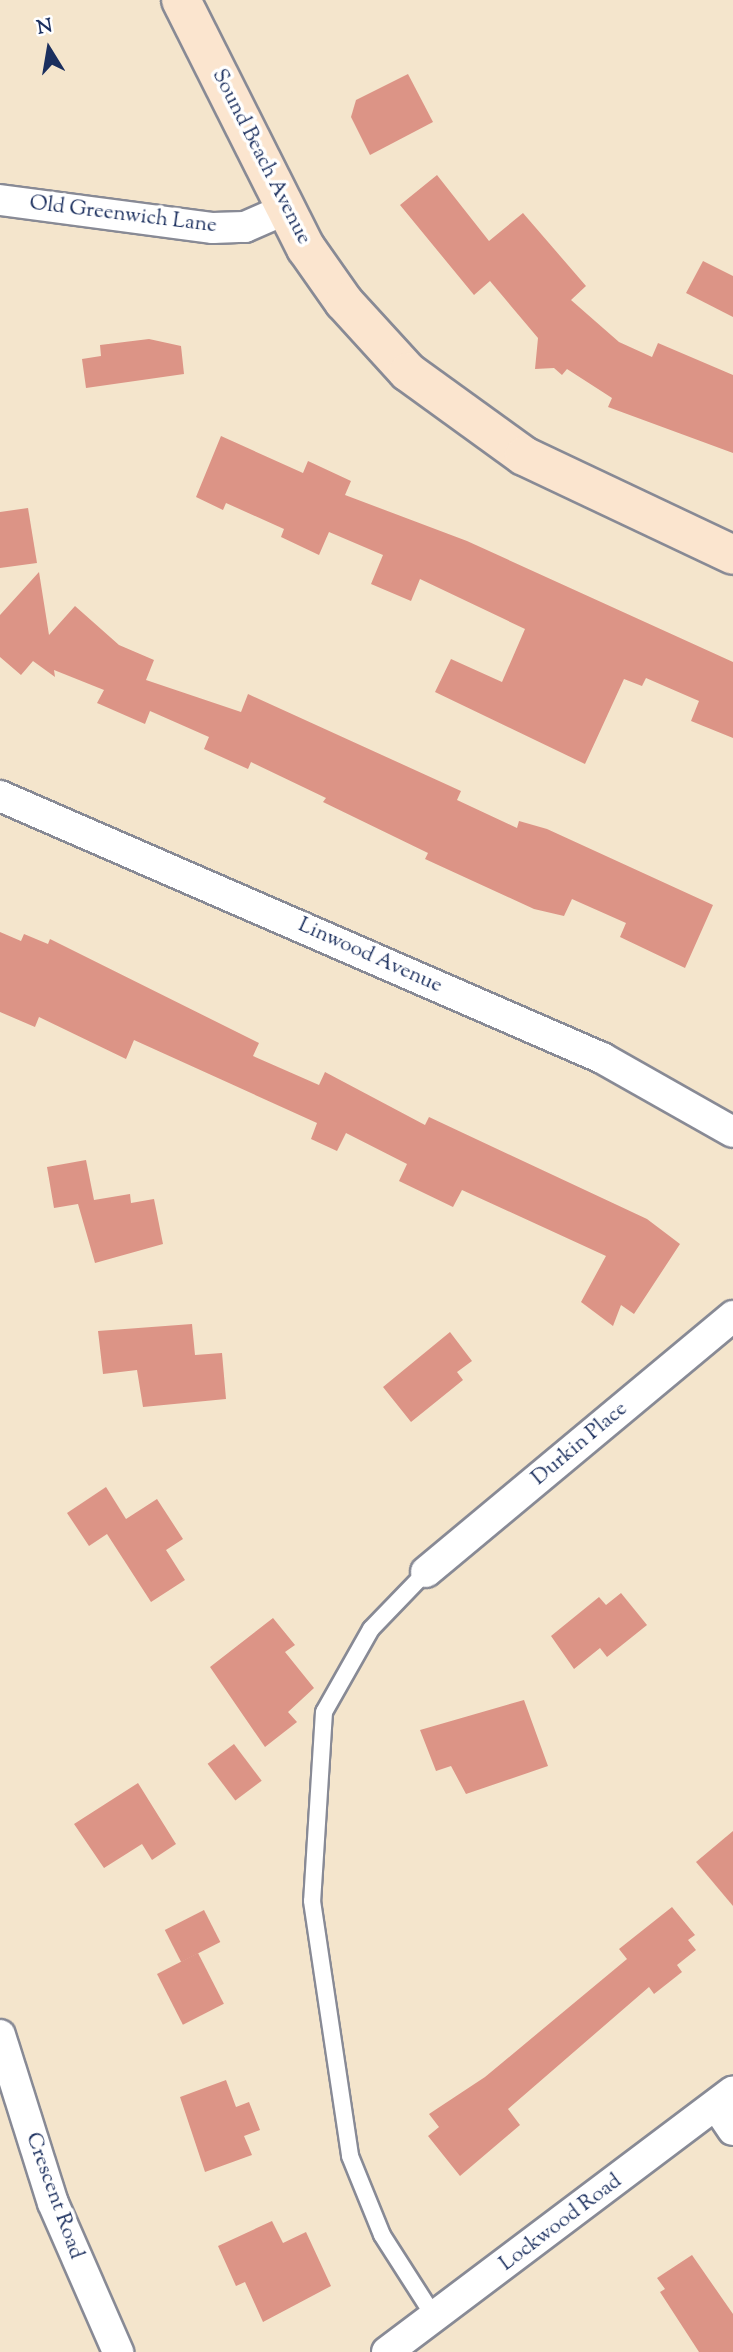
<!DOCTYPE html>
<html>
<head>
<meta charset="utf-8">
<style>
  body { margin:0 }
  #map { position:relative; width:733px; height:2352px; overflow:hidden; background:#f4e5cc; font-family:"Sorts Mill Goudy",serif }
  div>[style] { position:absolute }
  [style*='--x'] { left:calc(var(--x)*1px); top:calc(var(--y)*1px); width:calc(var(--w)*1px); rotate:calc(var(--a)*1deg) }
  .building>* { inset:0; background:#dc9486; transform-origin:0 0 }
  .roads { filter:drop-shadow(2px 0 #888a95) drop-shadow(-2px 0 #888a95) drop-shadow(0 2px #888a95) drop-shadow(0 -2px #888a95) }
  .lane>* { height:16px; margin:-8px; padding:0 8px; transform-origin:8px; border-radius:8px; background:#fff }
  .street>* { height:30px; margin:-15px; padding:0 15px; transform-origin:15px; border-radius:15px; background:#fff }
  .secondary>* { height:38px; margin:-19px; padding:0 19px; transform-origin:19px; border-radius:19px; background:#fbe5cf }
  span { translate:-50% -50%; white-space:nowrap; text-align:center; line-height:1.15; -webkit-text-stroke:7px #fff; paint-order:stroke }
  .street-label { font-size:21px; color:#1b2f5e }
  .north { position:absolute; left:14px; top:14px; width:70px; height:70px; -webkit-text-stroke:5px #fff; paint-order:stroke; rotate:349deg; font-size:19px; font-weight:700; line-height:28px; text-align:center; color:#1b2f5e }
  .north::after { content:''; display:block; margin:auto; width:24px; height:32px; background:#1b2f5e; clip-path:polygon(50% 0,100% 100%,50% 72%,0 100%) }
</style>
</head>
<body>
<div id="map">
  <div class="building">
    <i style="clip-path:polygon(408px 74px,433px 122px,370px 155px,351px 117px,356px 100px)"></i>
    <i style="clip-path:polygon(437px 175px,489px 241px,523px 213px,586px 286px,571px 300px,619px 342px,652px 357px,658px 343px,733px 375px,733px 453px,608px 407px,612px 398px,567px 369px,562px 375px,554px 368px,535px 369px,538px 338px,490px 281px,474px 295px,400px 205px)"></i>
    <i style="clip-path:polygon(703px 261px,733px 276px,733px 317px,686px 293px)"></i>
    <i style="clip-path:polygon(149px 339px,181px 346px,184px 374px,86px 388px,82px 359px,101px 356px,100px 345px)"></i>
    <i style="clip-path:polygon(221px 436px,303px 473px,308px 461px,351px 481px,345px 495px,467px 541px,733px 662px,733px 738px,691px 721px,699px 701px,646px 678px,642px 686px,624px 679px,585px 764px,435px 692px,451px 659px,502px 682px,525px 629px,420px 579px,411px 601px,371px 584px,383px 555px,329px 532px,319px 555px,281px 537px,284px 529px,226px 503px,223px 510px,196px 497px)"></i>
    <i style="clip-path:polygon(28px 508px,37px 563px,0 568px,0 512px)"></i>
    <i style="clip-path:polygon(39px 572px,49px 635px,75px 606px,119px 645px,154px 660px,146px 680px,241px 712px,248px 694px,461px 791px,457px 800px,517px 828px,519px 821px,547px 829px,713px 905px,685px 968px,620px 937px,626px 923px,572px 899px,564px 916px,534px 909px,425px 859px,428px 853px,323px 802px,326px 798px,251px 762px,248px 769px,204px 749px,209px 737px,150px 711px,145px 724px,97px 703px,104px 690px,54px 670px,55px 677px,33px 661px,21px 675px,0 657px,0 615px)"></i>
    <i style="clip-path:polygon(0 932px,21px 941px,24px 934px,48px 944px,50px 939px,259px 1043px,253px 1056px,319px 1085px,325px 1072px,425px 1125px,429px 1117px,647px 1219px,680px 1244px,634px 1314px,621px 1305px,613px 1326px,581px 1302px,606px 1256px,462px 1190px,453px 1207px,399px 1181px,407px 1164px,346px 1133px,337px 1151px,311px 1139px,317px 1123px,134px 1040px,126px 1059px,39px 1017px,35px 1027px,0 1012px)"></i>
    <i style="clip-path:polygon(86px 1160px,94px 1200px,130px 1194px,131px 1203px,154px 1199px,163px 1244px,95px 1263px,78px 1204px,54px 1208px,47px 1167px)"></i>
    <i style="clip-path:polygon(192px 1324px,195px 1355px,222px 1353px,226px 1399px,143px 1407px,137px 1370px,103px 1374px,98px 1331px)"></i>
    <i style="clip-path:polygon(450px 1332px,472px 1361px,457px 1372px,463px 1380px,411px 1422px,383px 1387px)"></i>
    <i style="clip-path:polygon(106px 1487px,126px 1519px,157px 1499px,183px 1539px,166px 1550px,185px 1580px,151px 1602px,107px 1534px,89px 1546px,67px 1513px)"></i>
    <i style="clip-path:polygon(621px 1593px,647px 1625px,607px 1657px,600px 1648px,574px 1669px,551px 1636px,599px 1597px,606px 1605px)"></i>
    <i style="clip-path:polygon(273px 1618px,295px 1645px,285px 1652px,314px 1688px,288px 1712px,297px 1722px,265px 1747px,210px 1667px)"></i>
    <i style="clip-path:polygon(524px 1700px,548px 1766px,466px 1794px,451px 1766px,436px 1771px,420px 1730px)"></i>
    <i style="left:234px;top:1744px;width:46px;height:33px;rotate:53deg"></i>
    <i style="clip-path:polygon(138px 1783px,176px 1844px,152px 1860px,142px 1844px,104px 1868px,74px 1824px)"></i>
    <i style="clip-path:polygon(733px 1831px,733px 1906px,696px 1862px)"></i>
    <i style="clip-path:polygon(672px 1907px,695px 1935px,688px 1940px,696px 1950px,677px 1965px,682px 1972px,654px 1994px,649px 1987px,508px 2109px,520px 2125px,460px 2176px,428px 2136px,439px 2127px,429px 2114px,485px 2077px,627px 1959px,619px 1949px)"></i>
    <i style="left:204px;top:1910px;width:36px;height:44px;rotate:63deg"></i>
    <i style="left:198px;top:1953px;width:57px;height:46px;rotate:63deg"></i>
    <i style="clip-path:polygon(226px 2080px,236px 2107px,249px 2102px,260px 2130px,244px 2136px,252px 2155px,205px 2172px,180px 2097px)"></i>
    <i style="clip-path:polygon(272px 2221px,283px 2243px,306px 2232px,331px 2286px,263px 2322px,245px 2282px,236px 2286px,218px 2246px)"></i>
    <i style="clip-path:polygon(692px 2255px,733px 2314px,733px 2352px,699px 2352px,660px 2292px,665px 2289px,657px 2278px)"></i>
  </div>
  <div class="roads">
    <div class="lane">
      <i style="--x:426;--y:1572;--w:79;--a:134"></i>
      <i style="--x:371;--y:1629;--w:95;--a:119.5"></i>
      <i style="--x:324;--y:1712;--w:189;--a:93.6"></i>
      <i style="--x:312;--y:1901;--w:258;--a:81.5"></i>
      <i style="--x:350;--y:2156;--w:85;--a:67.9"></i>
      <i style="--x:382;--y:2235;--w:98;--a:57.4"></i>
    </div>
    <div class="street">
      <i style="--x:0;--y:200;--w:215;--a:7.5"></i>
      <i style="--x:213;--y:228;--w:32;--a:-2"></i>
      <i style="--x:245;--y:227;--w:43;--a:-23.6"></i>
      <i style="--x:0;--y:796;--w:657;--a:23.52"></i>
      <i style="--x:602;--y:1058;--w:150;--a:29.5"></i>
      <i style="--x:426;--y:1572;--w:400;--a:-39.8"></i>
      <i style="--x:0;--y:2035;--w:176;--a:72.5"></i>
      <i style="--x:53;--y:2203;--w:163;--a:66.4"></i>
      <i style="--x:716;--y:2105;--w:30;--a:56"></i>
      <i style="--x:387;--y:2352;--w:433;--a:-37"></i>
    </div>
    <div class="secondary">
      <i style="--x:181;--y:0;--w:278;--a:63.3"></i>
      <i style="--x:306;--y:248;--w:66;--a:54.9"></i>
      <i style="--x:344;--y:302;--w:95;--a:47.6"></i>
      <i style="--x:408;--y:372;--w:143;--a:35.9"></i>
      <i style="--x:524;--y:456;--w:231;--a:25.3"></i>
    </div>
  </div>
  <div class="street-label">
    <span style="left:261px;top:157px;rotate:63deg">Sound Beach Avenue</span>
    <span style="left:123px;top:215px;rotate:7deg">Old Greenwich Lane</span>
    <span style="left:370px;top:956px;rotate:24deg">Linwood Avenue</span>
    <span style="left:580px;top:1444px;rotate:-40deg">Durkin Place</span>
    <span style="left:54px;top:2196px;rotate:70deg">Crescent Road</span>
    <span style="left:561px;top:2223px;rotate:-37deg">Lockwood Road</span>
  </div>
  <div class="north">N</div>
</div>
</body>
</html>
